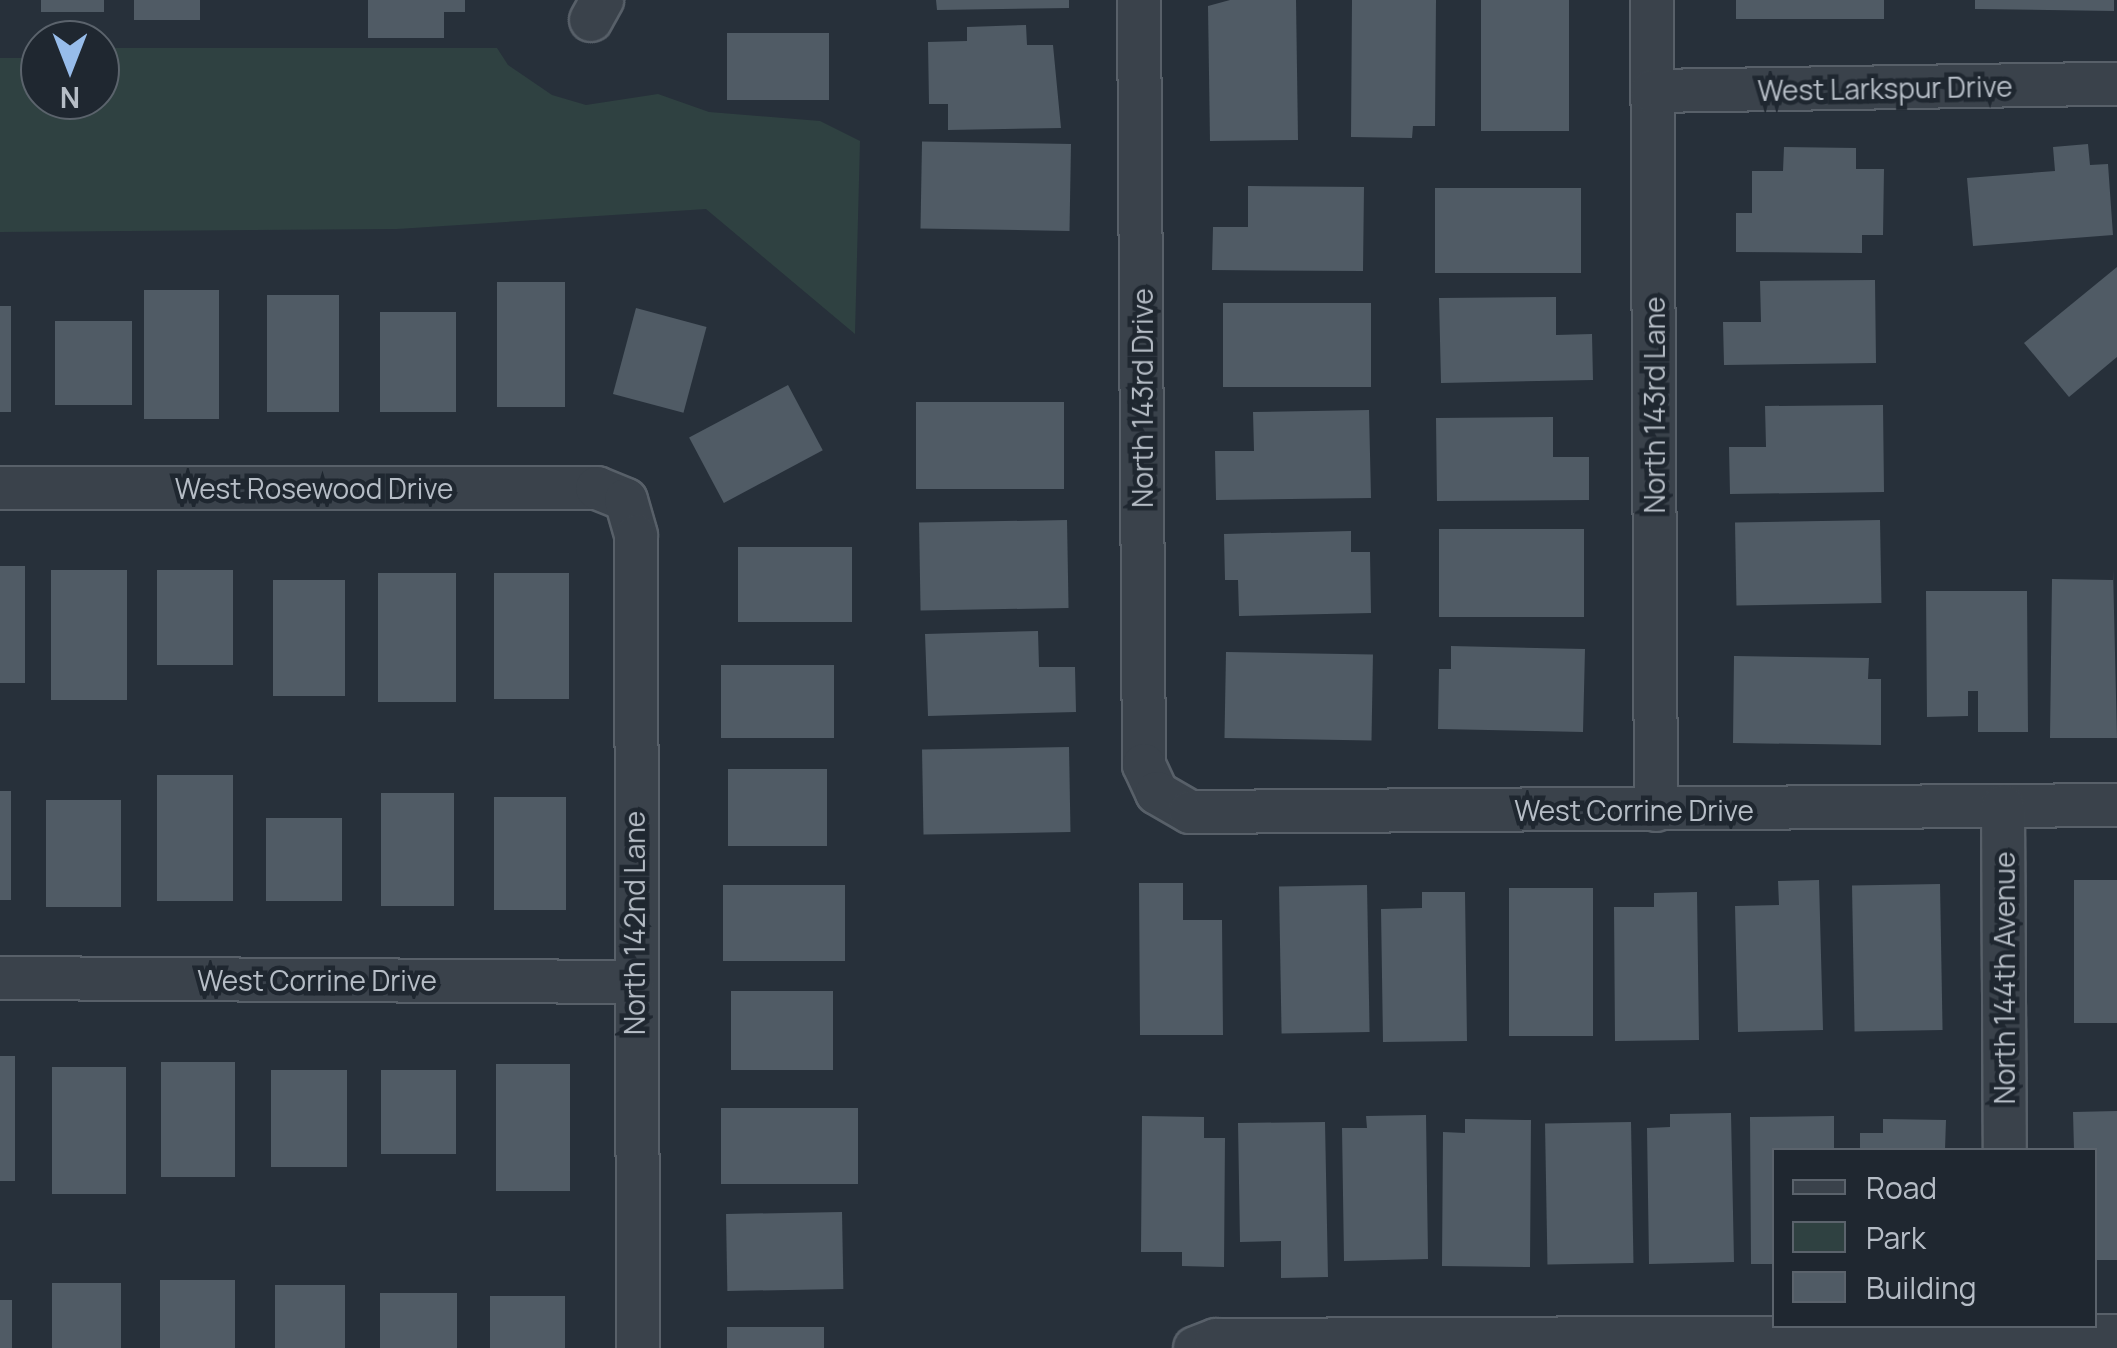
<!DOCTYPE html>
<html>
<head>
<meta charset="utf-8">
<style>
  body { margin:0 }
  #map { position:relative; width:2117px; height:1348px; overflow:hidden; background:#27303a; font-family:Manrope,sans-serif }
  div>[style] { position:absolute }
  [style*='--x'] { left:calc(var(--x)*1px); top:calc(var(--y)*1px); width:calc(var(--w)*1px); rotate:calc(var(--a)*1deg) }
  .green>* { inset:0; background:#2f4141 }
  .building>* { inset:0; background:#505b65; transform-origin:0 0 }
  .roads { filter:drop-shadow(2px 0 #586069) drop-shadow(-2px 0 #586069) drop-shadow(0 2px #586069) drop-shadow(0 -2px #586069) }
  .minor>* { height:42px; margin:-21px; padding:0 21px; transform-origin:21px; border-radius:21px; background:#3a424b }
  span { translate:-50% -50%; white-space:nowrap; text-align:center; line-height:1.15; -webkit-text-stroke:9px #1f2730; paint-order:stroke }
  .street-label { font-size:28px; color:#b6bdc6 }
  .legend { position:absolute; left:1772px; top:1148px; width:325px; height:180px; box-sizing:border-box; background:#1f2730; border:2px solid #5b636c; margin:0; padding:12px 18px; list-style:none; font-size:30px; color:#b6bdc6 }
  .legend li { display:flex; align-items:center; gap:20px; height:50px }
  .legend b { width:50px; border:2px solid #5b636c }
  .north { position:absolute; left:20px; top:20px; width:100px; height:100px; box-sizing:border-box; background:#1f2730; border:2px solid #5b636c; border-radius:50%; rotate:180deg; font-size:28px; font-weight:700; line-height:40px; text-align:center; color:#b6bdc6 }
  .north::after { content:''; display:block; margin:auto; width:35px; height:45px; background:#97bcea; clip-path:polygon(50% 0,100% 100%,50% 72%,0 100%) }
</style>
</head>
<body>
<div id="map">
  <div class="green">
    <i style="clip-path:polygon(30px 48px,40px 48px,40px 100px,100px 100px,100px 48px,497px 48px,508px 65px,552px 95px,586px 105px,658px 94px,709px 112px,820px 121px,860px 141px,855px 334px,706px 209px,397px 229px,0 232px,0 58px,31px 58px)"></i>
  </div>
  <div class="building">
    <i style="left:41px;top:0;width:63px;height:12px"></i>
    <i style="left:134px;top:0;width:66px;height:20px"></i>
    <i style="clip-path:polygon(368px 0,465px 0,465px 12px,444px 12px,444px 38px,368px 38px)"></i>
    <i style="clip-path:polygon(936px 0,1069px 0,1069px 8px,937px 10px)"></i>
    <i style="clip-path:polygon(1230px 0,1296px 0,1298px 140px,1210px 141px,1208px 6px)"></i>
    <i style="clip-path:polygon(1352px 0,1436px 0,1435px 126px,1413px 126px,1412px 138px,1351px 137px)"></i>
    <i style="left:1481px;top:0;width:88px;height:131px"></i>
    <i style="left:1736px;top:0;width:148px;height:19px"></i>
    <i style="clip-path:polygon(1975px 0,2114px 0,2114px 11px,1975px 9px)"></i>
    <i style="clip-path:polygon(1026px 25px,1027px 45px,1053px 45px,1061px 128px,948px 130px,948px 104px,929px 104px,928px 42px,967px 41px,967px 27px)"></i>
    <i style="left:727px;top:33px;width:102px;height:67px"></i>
    <i style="left:1071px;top:144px;width:87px;height:149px;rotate:91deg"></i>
    <i style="clip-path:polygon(2088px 144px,2090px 165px,2108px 164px,2113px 235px,1973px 246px,1967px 178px,2055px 171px,2053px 147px)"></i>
    <i style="clip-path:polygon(1784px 147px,1856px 148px,1856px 169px,1884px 169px,1883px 235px,1862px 235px,1862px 253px,1736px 252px,1736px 213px,1752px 213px,1752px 171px,1783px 171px)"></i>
    <i style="clip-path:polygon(1248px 186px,1364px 187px,1363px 271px,1212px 270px,1213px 227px,1248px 227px)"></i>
    <i style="left:1435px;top:188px;width:146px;height:85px"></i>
    <i style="clip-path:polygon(2117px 267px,2117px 357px,2069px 397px,2024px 343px)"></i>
    <i style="clip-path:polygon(1875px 280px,1876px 363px,1724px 365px,1723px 322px,1761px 322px,1760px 281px)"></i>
    <i style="left:497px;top:282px;width:68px;height:125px"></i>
    <i style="left:144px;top:290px;width:75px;height:129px"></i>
    <i style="left:267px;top:295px;width:72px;height:117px"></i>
    <i style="clip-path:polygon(1556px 297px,1556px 335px,1592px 334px,1593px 380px,1441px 383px,1439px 298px)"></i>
    <i style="left:1223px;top:303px;width:148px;height:84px"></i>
    <i style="left:0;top:306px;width:11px;height:106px"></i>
    <i style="left:636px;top:308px;width:73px;height:89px;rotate:15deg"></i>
    <i style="left:380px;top:312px;width:76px;height:100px"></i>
    <i style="left:55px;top:321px;width:77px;height:84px"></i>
    <i style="left:788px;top:385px;width:74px;height:112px;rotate:62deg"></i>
    <i style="left:916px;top:402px;width:148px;height:87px"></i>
    <i style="clip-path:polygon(1883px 405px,1884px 492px,1730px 494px,1729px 447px,1766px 447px,1765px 406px)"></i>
    <i style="clip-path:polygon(1369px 410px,1371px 498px,1216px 500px,1215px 451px,1254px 451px,1253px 412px)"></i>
    <i style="clip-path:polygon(1553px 417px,1553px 457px,1589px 457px,1589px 500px,1437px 501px,1436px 418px)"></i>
    <i style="left:1067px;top:520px;width:88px;height:148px;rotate:89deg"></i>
    <i style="left:1880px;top:520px;width:83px;height:145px;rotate:89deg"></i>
    <i style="left:1439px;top:529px;width:145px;height:88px"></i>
    <i style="clip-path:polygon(1351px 531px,1351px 552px,1370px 552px,1371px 613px,1239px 616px,1238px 580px,1225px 580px,1224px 534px)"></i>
    <i style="left:738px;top:547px;width:114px;height:75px"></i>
    <i style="left:0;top:566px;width:25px;height:117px"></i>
    <i style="clip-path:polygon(2113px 569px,2117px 738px,2050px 738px,2052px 579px,2113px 580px)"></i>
    <i style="left:51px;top:570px;width:76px;height:130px"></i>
    <i style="left:157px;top:570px;width:76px;height:95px"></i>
    <i style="left:378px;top:573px;width:78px;height:129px"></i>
    <i style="left:494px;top:573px;width:75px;height:126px"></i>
    <i style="left:273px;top:580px;width:72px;height:116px"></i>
    <i style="clip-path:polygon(1926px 591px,2027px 591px,2028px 732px,1978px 732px,1978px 691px,1968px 691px,1968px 716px,1927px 717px)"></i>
    <i style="clip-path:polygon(1038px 631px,1039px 667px,1075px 667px,1076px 712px,928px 716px,925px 634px)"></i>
    <i style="clip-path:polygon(1451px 646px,1585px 649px,1583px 732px,1438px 729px,1439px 669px,1451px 669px)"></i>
    <i style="left:1226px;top:652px;width:147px;height:86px;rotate:1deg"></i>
    <i style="clip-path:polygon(1734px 656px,1869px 658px,1868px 679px,1881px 679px,1881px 745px,1733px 743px)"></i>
    <i style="left:721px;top:665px;width:113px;height:73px"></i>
    <i style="left:1069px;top:747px;width:85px;height:147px;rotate:89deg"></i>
    <i style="left:728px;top:769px;width:99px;height:77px"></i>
    <i style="left:157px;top:775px;width:76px;height:126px"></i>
    <i style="left:0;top:791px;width:11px;height:109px"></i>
    <i style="left:381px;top:793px;width:73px;height:113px"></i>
    <i style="left:494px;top:797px;width:72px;height:113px"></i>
    <i style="left:46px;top:800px;width:75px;height:107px"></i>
    <i style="left:266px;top:818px;width:76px;height:83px"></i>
    <i style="clip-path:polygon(1819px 880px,1823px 1030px,1738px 1032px,1735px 906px,1779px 905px,1778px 881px)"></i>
    <i style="left:2117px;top:880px;width:143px;height:43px;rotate:90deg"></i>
    <i style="clip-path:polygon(1139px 883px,1183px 883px,1183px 920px,1222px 920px,1223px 1035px,1140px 1035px)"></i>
    <i style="left:1940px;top:884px;width:146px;height:88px;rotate:89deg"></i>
    <i style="left:723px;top:885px;width:122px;height:76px"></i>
    <i style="left:1367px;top:885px;width:147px;height:88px;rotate:89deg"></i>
    <i style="left:1509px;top:888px;width:84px;height:148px"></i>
    <i style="clip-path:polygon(1422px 892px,1465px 892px,1467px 1041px,1383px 1042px,1381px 909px,1422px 908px)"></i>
    <i style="clip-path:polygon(1697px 892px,1699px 1040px,1615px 1041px,1614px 907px,1654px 907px,1654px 893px)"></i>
    <i style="left:731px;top:991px;width:102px;height:79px"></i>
    <i style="left:0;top:1056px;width:15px;height:125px"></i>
    <i style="left:161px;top:1062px;width:74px;height:115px"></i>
    <i style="left:496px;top:1064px;width:74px;height:127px"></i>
    <i style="left:52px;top:1067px;width:74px;height:127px"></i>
    <i style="left:271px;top:1070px;width:76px;height:97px"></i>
    <i style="left:381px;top:1070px;width:75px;height:84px"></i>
    <i style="left:721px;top:1108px;width:137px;height:76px"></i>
    <i style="clip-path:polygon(2117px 1111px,2117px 1260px,2094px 1260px,2094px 1150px,2074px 1150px,2073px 1112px)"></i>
    <i style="clip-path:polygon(1731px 1113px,1734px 1262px,1649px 1264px,1647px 1128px,1670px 1127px,1670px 1114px)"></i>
    <i style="clip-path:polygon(1426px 1115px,1428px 1259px,1344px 1261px,1342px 1128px,1367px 1128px,1366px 1116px)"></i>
    <i style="clip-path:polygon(1142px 1116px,1204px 1117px,1204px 1138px,1225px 1138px,1224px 1267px,1182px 1266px,1182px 1252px,1141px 1252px)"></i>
    <i style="clip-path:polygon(1834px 1116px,1834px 1150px,1774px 1150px,1774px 1264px,1751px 1264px,1750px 1117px)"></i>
    <i style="clip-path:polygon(1465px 1119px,1531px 1120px,1530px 1267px,1442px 1266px,1443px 1132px,1465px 1133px)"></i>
    <i style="clip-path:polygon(1883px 1119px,1946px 1120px,1945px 1150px,1860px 1150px,1860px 1133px,1883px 1133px)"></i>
    <i style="clip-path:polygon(1325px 1122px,1328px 1277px,1281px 1278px,1281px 1241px,1240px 1242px,1238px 1123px)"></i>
    <i style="left:1631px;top:1122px;width:141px;height:86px;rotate:89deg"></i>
    <i style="left:842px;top:1212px;width:77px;height:116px;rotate:89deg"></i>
    <i style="left:160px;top:1280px;width:75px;height:68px"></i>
    <i style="left:52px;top:1283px;width:69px;height:65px"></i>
    <i style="left:275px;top:1285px;width:70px;height:63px"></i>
    <i style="left:380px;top:1293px;width:77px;height:55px"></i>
    <i style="left:490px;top:1296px;width:75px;height:52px"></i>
    <i style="left:0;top:1300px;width:12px;height:48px"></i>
    <i style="left:727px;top:1327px;width:97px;height:21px"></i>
  </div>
  <div class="roads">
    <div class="minor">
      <i style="--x:1139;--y:0;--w:765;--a:89.63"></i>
      <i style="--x:1144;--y:765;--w:31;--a:65"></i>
      <i style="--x:1157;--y:793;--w:38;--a:30"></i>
      <i style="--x:1190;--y:812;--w:927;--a:-0.43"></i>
      <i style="--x:1652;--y:0;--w:810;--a:89.72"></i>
      <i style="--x:591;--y:20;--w:23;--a:-61"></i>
      <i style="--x:1652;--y:91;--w:465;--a:-0.9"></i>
      <i style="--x:0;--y:488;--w:597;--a:0"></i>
      <i style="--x:597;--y:488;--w:31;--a:22"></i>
      <i style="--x:626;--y:500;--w:37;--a:74"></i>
      <i style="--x:636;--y:536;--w:812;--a:89.86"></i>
      <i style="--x:2003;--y:806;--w:344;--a:89.7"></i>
      <i style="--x:0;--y:978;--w:633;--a:0.36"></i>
      <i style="--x:1195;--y:1348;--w:22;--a:-21"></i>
      <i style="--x:1216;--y:1340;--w:901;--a:-0.25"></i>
    </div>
  </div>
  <div class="street-label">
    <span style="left:1885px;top:88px;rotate:-1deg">West Larkspur Drive</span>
    <span style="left:1142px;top:398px;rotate:-90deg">North 143rd Drive</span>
    <span style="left:1654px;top:405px;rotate:-90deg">North 143rd Lane</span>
    <span style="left:314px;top:488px">West Rosewood Drive</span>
    <span style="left:1634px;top:810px">West Corrine Drive</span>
    <span style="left:634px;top:923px;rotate:-90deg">North 142nd Lane</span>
    <span style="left:2004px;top:978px;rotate:-90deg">North 144th Avenue</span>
    <span style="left:317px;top:980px">West Corrine Drive</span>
  </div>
  <ul class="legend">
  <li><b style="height:12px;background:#3a424b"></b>Road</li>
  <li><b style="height:28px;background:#2f4141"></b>Park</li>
  <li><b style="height:28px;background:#505b65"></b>Building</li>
  </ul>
  <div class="north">N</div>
</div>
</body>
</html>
